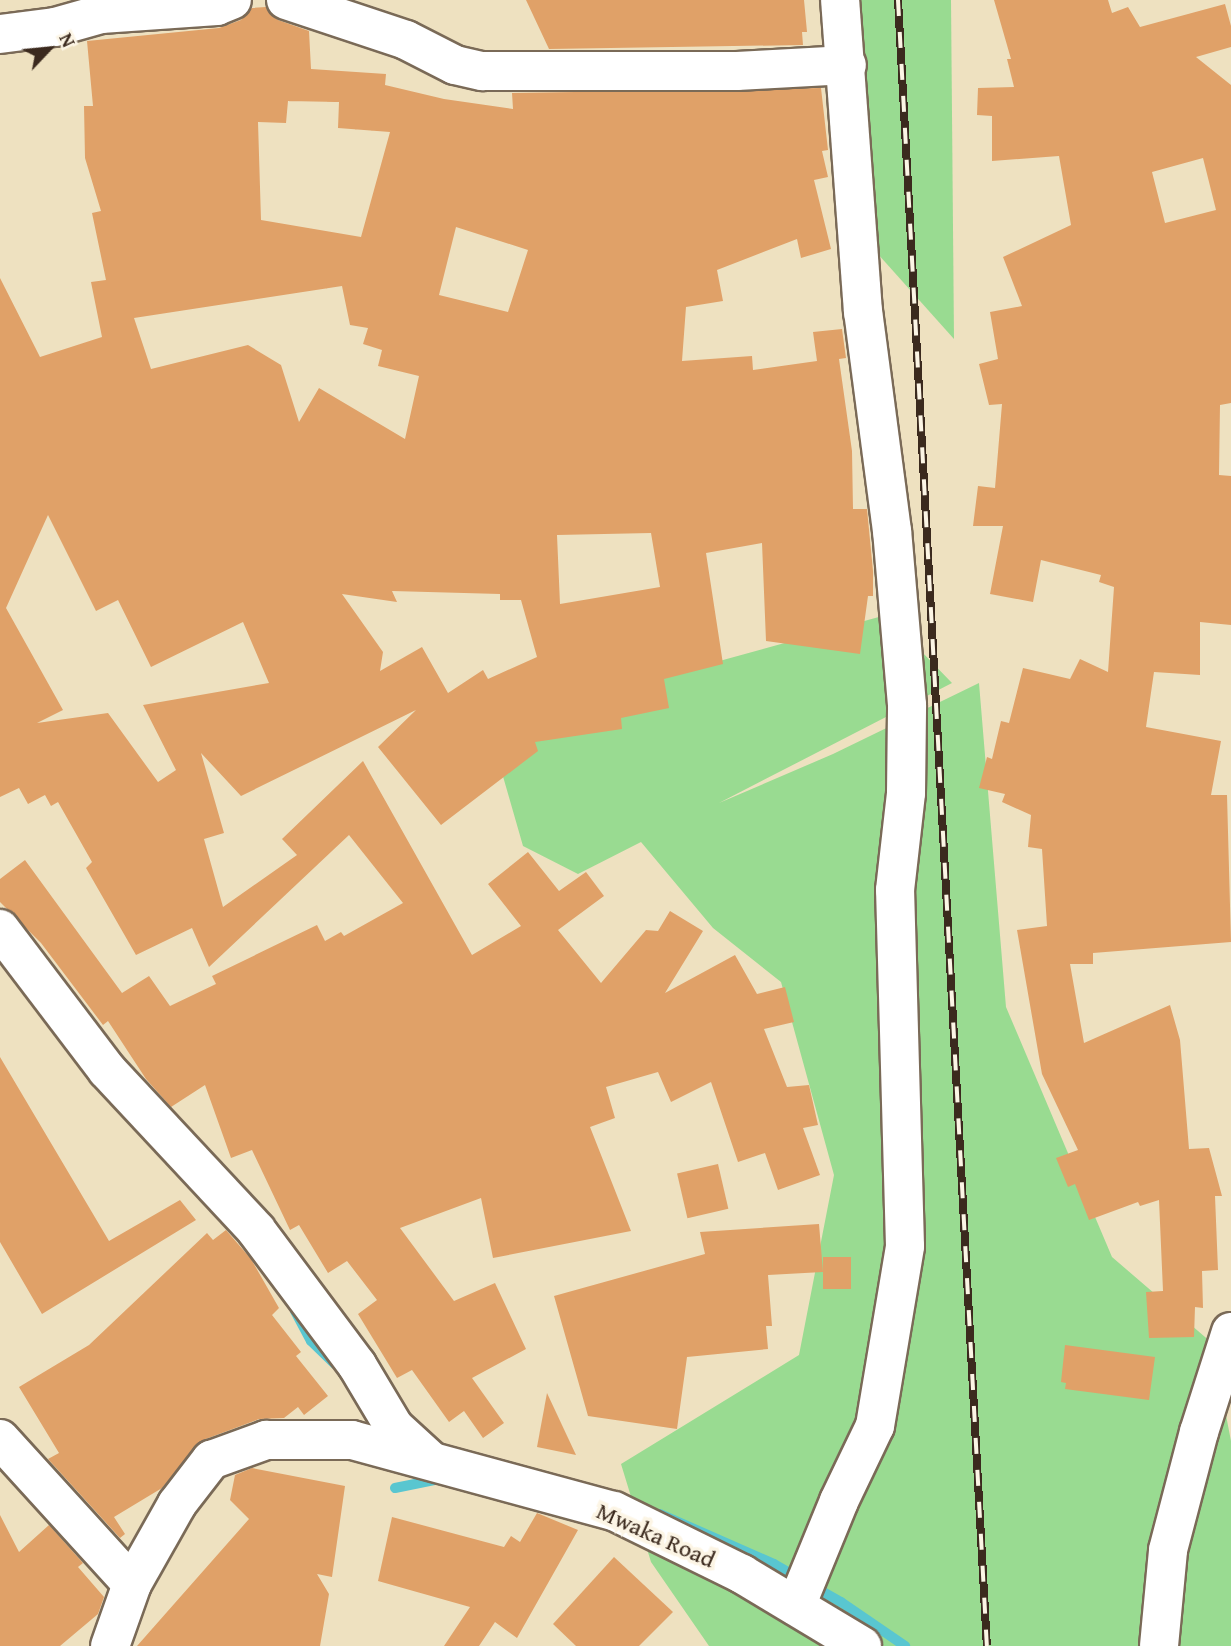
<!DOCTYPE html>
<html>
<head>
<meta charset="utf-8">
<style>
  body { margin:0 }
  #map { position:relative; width:1231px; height:1646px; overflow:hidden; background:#eee1c0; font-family:"Gentium Book Plus",serif }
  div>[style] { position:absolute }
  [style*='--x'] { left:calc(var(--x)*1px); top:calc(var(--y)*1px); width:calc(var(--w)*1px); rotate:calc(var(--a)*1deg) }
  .green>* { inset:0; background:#99db91 }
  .stream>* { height:10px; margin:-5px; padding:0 5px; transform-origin:5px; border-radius:5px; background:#59c6d0 }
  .building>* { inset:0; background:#e0a168; transform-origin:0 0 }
  .roads { filter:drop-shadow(2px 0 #7a6a57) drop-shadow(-2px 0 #7a6a57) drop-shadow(0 2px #7a6a57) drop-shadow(0 -2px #7a6a57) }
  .minor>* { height:38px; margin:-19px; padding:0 19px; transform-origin:19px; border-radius:19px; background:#fff }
  .rail>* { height:8px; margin-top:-4px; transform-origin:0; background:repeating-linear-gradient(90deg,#fcf5e5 0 16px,#3b2a1e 0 32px); box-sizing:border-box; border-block:2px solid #3b2a1e }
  span { translate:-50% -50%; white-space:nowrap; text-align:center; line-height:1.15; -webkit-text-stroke:7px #fcf5e5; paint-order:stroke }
  .street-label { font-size:24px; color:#3b2a1e }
  .north { position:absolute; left:14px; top:14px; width:70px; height:70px; -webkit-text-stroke:5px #fcf5e5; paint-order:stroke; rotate:64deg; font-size:19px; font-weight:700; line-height:28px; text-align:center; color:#3b2a1e }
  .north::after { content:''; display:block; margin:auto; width:24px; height:32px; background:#3b2a1e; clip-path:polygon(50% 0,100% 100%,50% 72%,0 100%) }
</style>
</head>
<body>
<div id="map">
  <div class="green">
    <i style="clip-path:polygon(825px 0,951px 0,954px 339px,843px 215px)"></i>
    <i style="clip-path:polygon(886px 615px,952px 683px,719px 803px,833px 754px,979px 683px,1006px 1007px,1112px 1257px,1212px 1343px,1231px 1441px,1231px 1646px,709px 1646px,651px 1562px,621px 1464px,799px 1355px,834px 1175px,781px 982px,713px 928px,641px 842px,578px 874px,523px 846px,500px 766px,603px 693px)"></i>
  </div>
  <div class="stream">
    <i style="--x:295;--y:1311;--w:34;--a:62"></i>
    <i style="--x:311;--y:1341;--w:33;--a:44"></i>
    <i style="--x:395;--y:1488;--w:50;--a:-11.5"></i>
    <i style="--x:660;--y:1514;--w:124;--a:23.7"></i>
    <i style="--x:774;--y:1564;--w:77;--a:29.6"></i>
    <i style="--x:841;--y:1602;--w:78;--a:34.5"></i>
  </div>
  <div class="building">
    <i style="clip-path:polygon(526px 0,804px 0,807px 32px,802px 32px,803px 45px,549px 49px)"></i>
    <i style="clip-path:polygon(evenodd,994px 0,1108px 0,1112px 13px,1128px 7px,1140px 27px,1225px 4px,1231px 26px,1231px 47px,1196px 57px,1231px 85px,1231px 403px,1220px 405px,1219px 475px,1231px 476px,1231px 625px,1200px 622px,1200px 675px,1154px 672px,1146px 727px,1221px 741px,1211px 795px,1227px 795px,1231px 942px,1093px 953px,1093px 964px,1070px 964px,1084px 1043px,1170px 1005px,1180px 1040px,1189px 1149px,1209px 1148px,1222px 1196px,1215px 1196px,1218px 1270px,1202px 1271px,1203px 1308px,1195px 1307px,1194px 1337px,1149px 1338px,1146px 1292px,1163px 1291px,1159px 1200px,1140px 1206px,1138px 1202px,1089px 1220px,1075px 1184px,1068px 1187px,1056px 1158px,1078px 1150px,1042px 1074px,1017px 930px,1047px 926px,1042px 849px,1028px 847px,1031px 815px,1002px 802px,1005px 794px,979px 788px,987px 757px,992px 759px,1001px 721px,1009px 723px,1023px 668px,1070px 679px,1080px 659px,1108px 672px,1114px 587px,1099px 582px,1101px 575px,1041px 560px,1033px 602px,990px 594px,1003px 526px,973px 526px,978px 486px,995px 488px,1002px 404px,989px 405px,979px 364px,998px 359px,990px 312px,1022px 306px,1003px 257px,1071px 225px,1059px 156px,992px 161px,992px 116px,977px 115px,978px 88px,1014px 87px,1007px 59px,1011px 59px,994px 0,1203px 158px,1216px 210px,1165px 223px,1152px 172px,1203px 158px)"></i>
    <i style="clip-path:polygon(evenodd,266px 7px,278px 20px,309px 31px,311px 69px,386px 74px,385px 85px,444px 99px,513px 109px,512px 93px,821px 88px,828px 150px,822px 151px,828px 177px,814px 180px,831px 249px,801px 258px,797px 239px,717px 270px,723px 301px,686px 307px,682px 361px,752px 356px,753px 370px,817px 361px,813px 332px,842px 329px,846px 358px,839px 359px,852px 451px,853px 509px,867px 509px,873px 571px,873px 596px,868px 596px,860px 654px,766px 641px,762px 543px,706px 553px,723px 664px,664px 679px,669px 708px,621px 718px,622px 729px,535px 742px,538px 751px,441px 825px,378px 747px,416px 710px,241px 796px,201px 753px,224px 833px,204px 839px,223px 907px,297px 855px,282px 839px,363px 761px,472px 955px,521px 926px,488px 884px,528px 852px,559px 891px,586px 872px,604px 896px,558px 930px,601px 983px,646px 930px,658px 931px,670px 911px,703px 931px,665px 993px,735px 955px,757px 994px,785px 987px,794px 1022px,764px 1029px,787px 1087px,809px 1085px,818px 1125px,803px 1128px,820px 1175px,778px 1190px,765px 1153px,738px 1162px,711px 1082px,671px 1102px,658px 1072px,606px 1087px,615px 1118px,590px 1127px,631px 1231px,493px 1258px,481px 1198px,400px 1228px,454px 1301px,495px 1283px,526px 1349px,472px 1378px,504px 1423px,483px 1438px,464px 1411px,449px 1422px,412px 1370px,397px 1378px,358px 1314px,377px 1300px,347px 1261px,328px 1273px,299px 1225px,290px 1230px,252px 1150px,231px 1158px,205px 1085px,171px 1107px,146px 1079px,108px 1021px,103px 1025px,41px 943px,0 902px,0 879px,25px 860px,122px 993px,149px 976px,170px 1006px,216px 984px,212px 976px,317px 925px,325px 941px,341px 932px,344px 936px,403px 903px,349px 835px,209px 967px,192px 928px,136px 955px,86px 868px,92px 862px,58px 802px,51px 806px,45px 795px,28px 804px,19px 788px,0 797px,0 278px,40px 357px,102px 337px,91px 282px,106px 280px,92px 213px,101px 211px,85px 158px,84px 106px,93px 106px,87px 41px,219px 28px,241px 20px,252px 8px,266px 7px,288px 101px,339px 102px,338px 128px,390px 132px,361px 237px,261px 220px,258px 122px,286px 123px,288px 101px,266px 7px,456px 227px,528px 250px,508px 312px,439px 295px,456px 227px,266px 7px,342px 286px,350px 325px,368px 328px,363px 344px,382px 350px,378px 366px,419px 376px,405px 439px,319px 388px,299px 422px,281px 365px,248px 345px,151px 369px,134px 318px,342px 286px,266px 7px,48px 515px,96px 611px,118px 600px,151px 667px,243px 622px,269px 683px,143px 705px,176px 770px,158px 782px,108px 713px,37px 723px,63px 710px,6px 608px,48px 515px,266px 7px,651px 533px,660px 587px,560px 604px,557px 535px,651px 533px,266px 7px,392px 591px,500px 594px,500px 600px,521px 600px,537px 657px,488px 679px,483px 670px,448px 693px,422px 647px,380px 671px,383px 652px,342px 594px,397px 602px,392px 591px)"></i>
    <i style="clip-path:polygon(0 1057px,109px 1241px,180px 1200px,196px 1220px,42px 1314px,0 1242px)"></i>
    <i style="left:718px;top:1164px;width:46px;height:42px;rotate:77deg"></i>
    <i style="clip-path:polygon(819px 1224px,823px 1272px,768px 1275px,772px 1326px,766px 1326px,768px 1349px,687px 1357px,677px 1429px,588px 1416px,554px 1296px,705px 1254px,700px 1232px)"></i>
    <i style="clip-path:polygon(226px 1230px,251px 1259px,279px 1308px,272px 1315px,301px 1352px,296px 1356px,328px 1396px,304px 1415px,298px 1407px,284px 1418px,259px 1419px,203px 1440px,162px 1488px,114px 1517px,125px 1534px,120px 1538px,48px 1459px,59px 1453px,19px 1387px,89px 1345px,207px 1233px,213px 1240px)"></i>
    <i style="left:823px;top:1257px;width:28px;height:32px"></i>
    <i style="clip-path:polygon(1065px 1345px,1155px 1357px,1149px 1400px,1065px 1389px,1066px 1383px,1061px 1382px)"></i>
    <i style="clip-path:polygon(547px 1393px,576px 1455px,537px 1447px)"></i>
    <i style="clip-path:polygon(252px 1468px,345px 1486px,332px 1577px,317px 1574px,329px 1594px,320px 1646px,137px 1646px,249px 1519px,230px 1500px,235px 1475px)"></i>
    <i style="clip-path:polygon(537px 1513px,578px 1530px,517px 1638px,495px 1622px,479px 1646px,444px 1646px,470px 1607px,378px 1581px,392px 1517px,504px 1547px,511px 1536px,520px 1542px)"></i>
    <i style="clip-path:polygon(0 1515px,19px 1552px,49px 1525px,83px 1563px,78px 1567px,104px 1597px,98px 1614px,60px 1646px,0 1646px)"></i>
    <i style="clip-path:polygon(614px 1557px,673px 1612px,639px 1646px,576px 1646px,553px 1624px)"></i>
  </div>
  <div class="roads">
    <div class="minor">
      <i style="--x:286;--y:0;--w:126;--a:18.4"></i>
      <i style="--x:406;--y:40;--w:55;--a:27"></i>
      <i style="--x:455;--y:65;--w:28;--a:13"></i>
      <i style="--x:482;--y:71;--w:255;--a:0"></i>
      <i style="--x:737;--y:71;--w:110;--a:-3.1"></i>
      <i style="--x:0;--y:34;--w:55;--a:-7.3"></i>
      <i style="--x:55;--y:27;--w:48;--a:-15.8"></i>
      <i style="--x:101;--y:14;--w:116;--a:-3.9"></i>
      <i style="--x:217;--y:6;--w:16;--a:-22"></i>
      <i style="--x:0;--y:929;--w:177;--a:52.8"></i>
      <i style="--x:107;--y:1070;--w:219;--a:47"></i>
      <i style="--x:256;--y:1230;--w:169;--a:53.2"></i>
      <i style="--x:357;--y:1365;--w:72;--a:59.2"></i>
      <i style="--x:394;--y:1427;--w:47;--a:42.4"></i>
      <i style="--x:0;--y:1439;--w:196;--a:47.7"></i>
      <i style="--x:796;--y:1606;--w:113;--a:-67.7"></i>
      <i style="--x:839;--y:1501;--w:83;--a:-64.4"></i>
      <i style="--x:875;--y:1426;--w:182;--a:-80.5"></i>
      <i style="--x:905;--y:1246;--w:356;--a:-91.6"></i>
      <i style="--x:895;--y:890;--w:98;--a:-83.5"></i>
      <i style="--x:906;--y:793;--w:88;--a:-89.3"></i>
      <i style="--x:907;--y:705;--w:175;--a:-94.9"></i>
      <i style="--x:892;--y:531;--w:221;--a:-97.5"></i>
      <i style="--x:863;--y:312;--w:313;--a:-94.2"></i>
      <i style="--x:110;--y:1646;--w:66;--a:-70.5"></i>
      <i style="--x:132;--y:1584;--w:92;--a:-60.6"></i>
      <i style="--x:177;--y:1504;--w:56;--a:-52.3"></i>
      <i style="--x:211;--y:1460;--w:59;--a:-20"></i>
      <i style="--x:266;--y:1440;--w:86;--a:0"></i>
      <i style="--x:352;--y:1440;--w:271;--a:15.2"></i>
      <i style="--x:614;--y:1511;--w:143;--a:26.2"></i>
      <i style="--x:742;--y:1574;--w:140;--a:31"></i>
      <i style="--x:1159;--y:1646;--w:96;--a:-84.6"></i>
      <i style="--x:1168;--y:1550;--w:122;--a:-75.3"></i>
      <i style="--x:1199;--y:1432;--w:105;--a:-72.3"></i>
    </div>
  </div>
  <div class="rail">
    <i style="--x:898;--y:0;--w:1648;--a:86.91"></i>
  </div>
  <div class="street-label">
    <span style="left:656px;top:1535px;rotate:24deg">Mwaka Road</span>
  </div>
  <div class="north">N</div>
</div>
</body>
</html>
